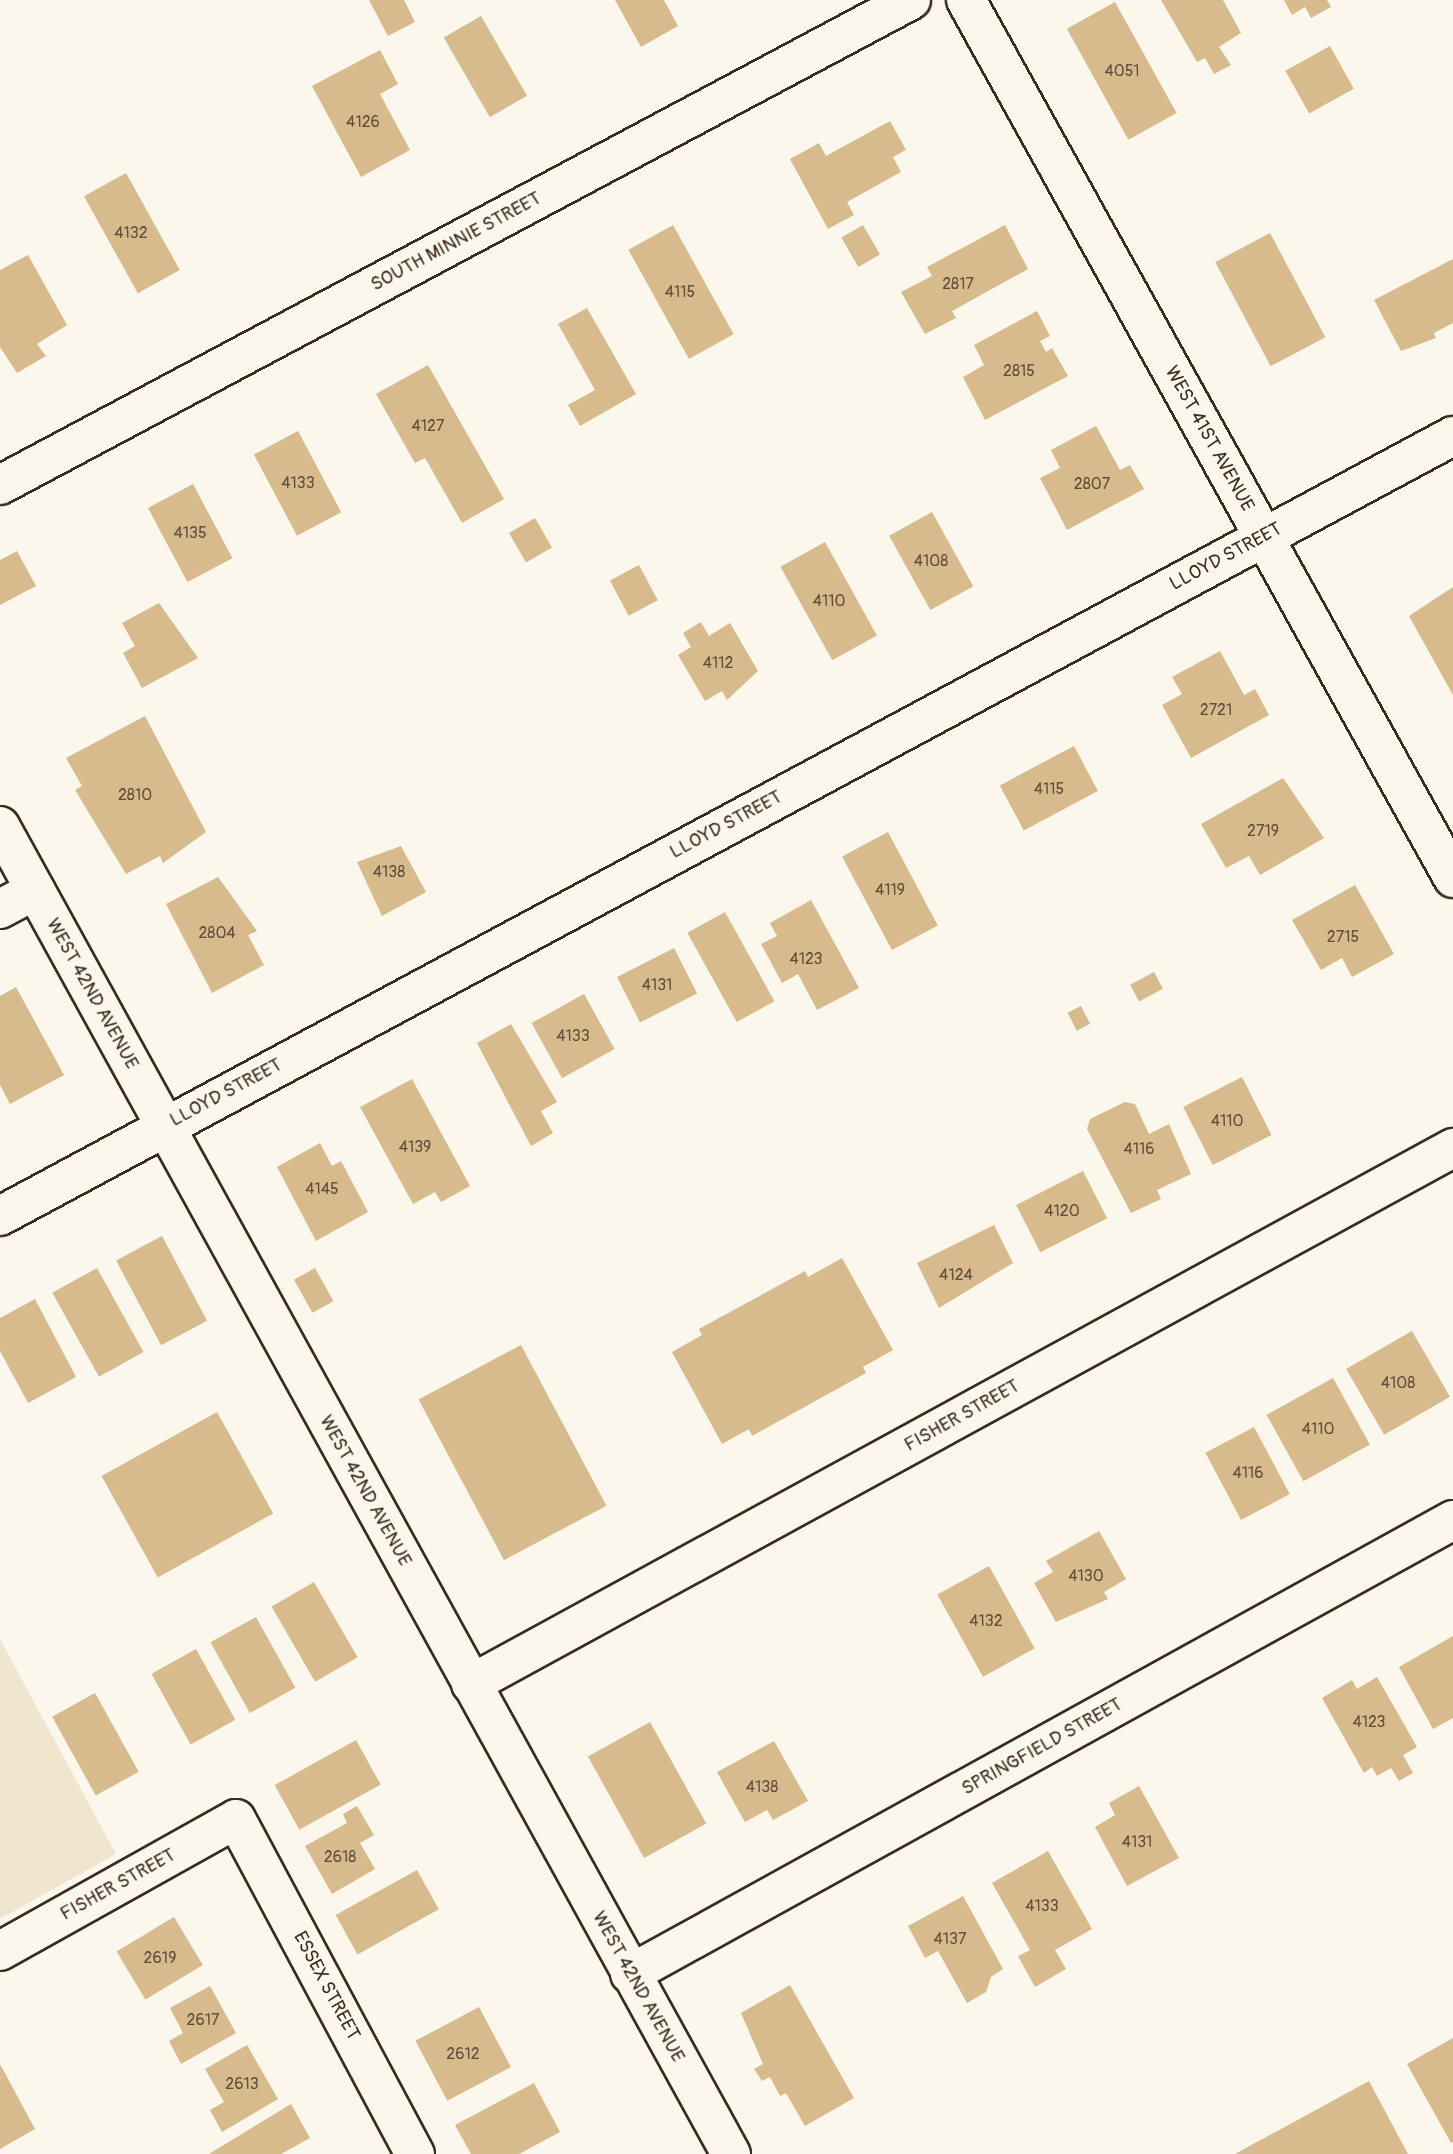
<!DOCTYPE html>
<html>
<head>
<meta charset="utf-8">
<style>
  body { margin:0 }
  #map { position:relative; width:1453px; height:2154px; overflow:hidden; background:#fbf7ec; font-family:Pangolin,sans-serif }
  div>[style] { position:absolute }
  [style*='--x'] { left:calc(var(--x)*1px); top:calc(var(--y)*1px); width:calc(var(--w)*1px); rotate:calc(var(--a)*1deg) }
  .built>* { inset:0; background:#f0e5cf }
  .building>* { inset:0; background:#d7bb8c; transform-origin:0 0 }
  .roads { filter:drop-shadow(2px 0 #3b2a1e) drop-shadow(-2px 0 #3b2a1e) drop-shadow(0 2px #3b2a1e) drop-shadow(0 -2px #3b2a1e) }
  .street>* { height:38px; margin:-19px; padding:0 19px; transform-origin:19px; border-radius:19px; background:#fbf7ec }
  span { translate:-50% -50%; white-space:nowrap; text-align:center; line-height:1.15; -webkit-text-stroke:5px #fbf7ec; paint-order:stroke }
  .number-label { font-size:16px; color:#624e3a }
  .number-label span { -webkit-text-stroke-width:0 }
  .street-label { font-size:19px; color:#3b2a1e }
</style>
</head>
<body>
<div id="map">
  <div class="built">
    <i style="clip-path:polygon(0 1639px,116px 1854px,0 1919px)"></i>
  </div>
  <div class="building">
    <i style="clip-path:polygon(369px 0,404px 0,415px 22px,388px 36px)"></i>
    <i style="clip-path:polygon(615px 0,664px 0,678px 26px,641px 47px)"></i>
    <i style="clip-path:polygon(1161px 0,1223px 0,1241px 33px,1219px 47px,1231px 65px,1214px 74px,1205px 58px,1197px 62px)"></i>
    <i style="clip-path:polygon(1284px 0,1327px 0,1331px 7px,1311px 18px,1305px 7px,1292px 15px)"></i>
    <i style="left:1115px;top:2px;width:127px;height:55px;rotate:61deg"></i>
    <i style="left:481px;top:16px;width:92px;height:43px;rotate:60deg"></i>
    <i style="left:1330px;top:46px;width:49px;height:51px;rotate:61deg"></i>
    <i style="clip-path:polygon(380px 50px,398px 84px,380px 94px,410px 150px,361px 177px,312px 86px)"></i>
    <i style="clip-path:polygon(890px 121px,906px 150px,893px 157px,901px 172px,847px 202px,854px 215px,828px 229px,790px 159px,819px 143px,826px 156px)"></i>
    <i style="left:126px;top:173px;width:111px;height:48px;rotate:61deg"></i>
    <i style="left:673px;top:225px;width:125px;height:51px;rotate:61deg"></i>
    <i style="left:863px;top:225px;width:34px;height:25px;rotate:60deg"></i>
    <i style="clip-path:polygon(1005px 225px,1028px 269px,952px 311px,956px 318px,925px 334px,901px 292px,932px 276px,927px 267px)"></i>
    <i style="left:1270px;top:233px;width:118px;height:62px;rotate:62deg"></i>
    <i style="clip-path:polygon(28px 255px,67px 325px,37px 344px,46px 356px,17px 373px,0 347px,0 270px)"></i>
    <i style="clip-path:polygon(1453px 259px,1453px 323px,1434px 333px,1436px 338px,1401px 351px,1374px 300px)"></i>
    <i style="clip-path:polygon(587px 308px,636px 394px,580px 426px,568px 405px,595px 390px,558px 324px)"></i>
    <i style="clip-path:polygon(1037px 311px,1050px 336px,1040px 341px,1046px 352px,1052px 348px,1068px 376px,985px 420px,963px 377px,984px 365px,974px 345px)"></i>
    <i style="clip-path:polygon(428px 365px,504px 499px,462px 523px,425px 458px,415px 463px,376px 394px)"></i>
    <i style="clip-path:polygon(1096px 426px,1120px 470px,1130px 465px,1144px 489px,1067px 530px,1040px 478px,1060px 468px,1051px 450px)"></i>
    <i style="left:298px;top:431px;width:92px;height:50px;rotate:62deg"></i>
    <i style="left:193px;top:484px;width:84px;height:51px;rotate:62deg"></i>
    <i style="left:932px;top:512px;width:85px;height:49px;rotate:61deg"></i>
    <i style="left:535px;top:518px;width:34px;height:30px;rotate:60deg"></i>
    <i style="left:825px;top:542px;width:107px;height:51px;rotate:61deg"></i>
    <i style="clip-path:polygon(17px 551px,36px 586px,0 605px,0 560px)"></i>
    <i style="left:639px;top:565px;width:40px;height:33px;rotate:62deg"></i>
    <i style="clip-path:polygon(1453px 587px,1453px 695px,1409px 616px)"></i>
    <i style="clip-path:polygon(159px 603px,198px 658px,142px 688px,123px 653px,135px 646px,122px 623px)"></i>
    <i style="clip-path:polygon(701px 622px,709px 636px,730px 623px,758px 671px,727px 700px,722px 691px,705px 701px,678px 655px,691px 647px,683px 633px)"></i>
    <i style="clip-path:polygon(1220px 651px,1244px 695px,1255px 689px,1269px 715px,1191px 758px,1162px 705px,1182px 694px,1172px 677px)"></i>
    <i style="clip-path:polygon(145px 716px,206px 832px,163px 863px,160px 856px,126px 874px,75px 790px,82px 786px,66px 758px)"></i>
    <i style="left:1074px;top:746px;width:51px;height:84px;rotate:62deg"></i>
    <i style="clip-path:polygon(1283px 778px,1324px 838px,1260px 875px,1249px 856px,1226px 868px,1201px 824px)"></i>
    <i style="left:888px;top:832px;width:106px;height:52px;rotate:62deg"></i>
    <i style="clip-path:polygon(401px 846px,426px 892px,382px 916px,357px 862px)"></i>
    <i style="clip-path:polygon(218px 877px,257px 931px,248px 935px,264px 965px,212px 993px,166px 904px)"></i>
    <i style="clip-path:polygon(1355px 885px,1394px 954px,1352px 977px,1342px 958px,1321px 970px,1292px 920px)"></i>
    <i style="clip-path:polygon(811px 900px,859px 988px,817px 1010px,798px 974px,782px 983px,761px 944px,777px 936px,770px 923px)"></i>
    <i style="left:725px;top:912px;width:102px;height:43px;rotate:61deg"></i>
    <i style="left:674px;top:948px;width:51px;height:64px;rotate:63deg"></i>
    <i style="left:1154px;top:972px;width:19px;height:27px;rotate:62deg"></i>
    <i style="clip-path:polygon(16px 987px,64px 1075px,10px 1104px,0 1085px,0 996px)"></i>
    <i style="left:584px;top:994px;width:63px;height:60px;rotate:61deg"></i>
    <i style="left:1081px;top:1006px;width:20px;height:15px;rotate:63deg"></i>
    <i style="clip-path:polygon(511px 1024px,557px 1102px,541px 1111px,553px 1133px,531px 1146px,477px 1043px)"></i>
    <i style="left:1242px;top:1077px;width:65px;height:66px;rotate:63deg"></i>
    <i style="clip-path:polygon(412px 1079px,470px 1186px,441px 1202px,435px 1192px,413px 1204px,360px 1107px)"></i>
    <i style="clip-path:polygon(1125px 1102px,1135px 1104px,1149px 1134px,1169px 1124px,1191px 1174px,1157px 1190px,1161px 1199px,1131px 1213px,1087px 1129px,1090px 1119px)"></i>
    <i style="clip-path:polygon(320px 1143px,332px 1166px,341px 1161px,368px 1212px,316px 1241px,277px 1167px)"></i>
    <i style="left:1083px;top:1171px;width:53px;height:75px;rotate:63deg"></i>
    <i style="clip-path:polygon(994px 1225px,1013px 1263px,939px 1308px,917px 1263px)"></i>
    <i style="left:162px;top:1236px;width:96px;height:52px;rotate:62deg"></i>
    <i style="clip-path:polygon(842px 1258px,893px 1350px,863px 1367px,866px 1373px,752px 1436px,749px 1429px,722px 1444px,672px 1352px,702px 1335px,699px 1329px,805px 1271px,808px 1277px)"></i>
    <i style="left:97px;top:1268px;width:96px;height:51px;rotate:61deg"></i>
    <i style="left:315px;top:1268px;width:38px;height:24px;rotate:61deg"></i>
    <i style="clip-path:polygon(35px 1299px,76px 1377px,28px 1403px,0 1351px,0 1318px)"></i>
    <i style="left:1412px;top:1331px;width:76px;height:76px;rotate:60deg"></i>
    <i style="left:521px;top:1345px;width:182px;height:116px;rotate:62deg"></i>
    <i style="left:1333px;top:1378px;width:76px;height:76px;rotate:61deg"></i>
    <i style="left:217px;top:1412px;width:116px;height:132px;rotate:61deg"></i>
    <i style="left:1254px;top:1427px;width:76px;height:55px;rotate:62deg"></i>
    <i style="clip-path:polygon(1099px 1531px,1126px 1579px,1104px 1592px,1108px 1599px,1056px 1622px,1034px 1583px,1053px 1572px,1046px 1561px)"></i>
    <i style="left:989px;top:1566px;width:94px;height:59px;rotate:61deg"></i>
    <i style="left:314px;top:1582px;width:87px;height:49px;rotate:60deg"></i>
    <i style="left:256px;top:1617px;width:81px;height:52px;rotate:61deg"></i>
    <i style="clip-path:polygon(1453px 1636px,1453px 1718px,1433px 1729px,1399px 1667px)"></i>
    <i style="left:196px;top:1649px;width:81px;height:51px;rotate:61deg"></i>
    <i style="clip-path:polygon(1377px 1677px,1417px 1747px,1403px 1755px,1413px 1773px,1399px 1781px,1391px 1768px,1377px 1776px,1372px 1767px,1364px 1773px,1322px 1698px,1352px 1680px,1357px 1689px)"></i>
    <i style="left:95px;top:1693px;width:90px;height:49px;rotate:61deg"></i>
    <i style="left:650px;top:1722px;width:116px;height:71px;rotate:61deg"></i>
    <i style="left:356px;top:1740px;width:51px;height:93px;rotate:61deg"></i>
    <i style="clip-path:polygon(774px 1741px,808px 1801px,773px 1820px,767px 1810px,745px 1822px,717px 1772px)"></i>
    <i style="clip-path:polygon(1139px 1786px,1179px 1858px,1127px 1886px,1095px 1827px,1115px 1815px,1109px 1803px)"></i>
    <i style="clip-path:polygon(357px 1806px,374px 1835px,360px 1843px,375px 1869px,332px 1894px,305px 1846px,347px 1823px,343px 1814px)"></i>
    <i style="clip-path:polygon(1048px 1851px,1092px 1929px,1055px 1950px,1066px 1969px,1035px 1987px,1018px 1956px,1030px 1950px,992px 1883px)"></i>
    <i style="left:417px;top:1870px;width:45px;height:93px;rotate:61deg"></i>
    <i style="clip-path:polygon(963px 1896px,1003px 1969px,991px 1977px,986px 1992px,967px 2003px,938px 1951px,925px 1958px,908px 1926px)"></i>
    <i style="left:174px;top:1917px;width:56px;height:67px;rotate:59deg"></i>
    <i style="clip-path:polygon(790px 1985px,854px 2098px,805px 2126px,786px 2093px,780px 2096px,770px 2077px,762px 2081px,754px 2069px,763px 2064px,741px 2013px)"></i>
    <i style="clip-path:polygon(210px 1986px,236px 2033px,181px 2064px,169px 2041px,183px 2033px,170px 2008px)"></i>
    <i style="left:479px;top:2007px;width:68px;height:72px;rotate:62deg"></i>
    <i style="clip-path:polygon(1453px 2038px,1453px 2142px,1451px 2143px,1407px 2064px)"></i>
    <i style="clip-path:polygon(247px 2045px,278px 2099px,222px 2132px,210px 2110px,224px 2102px,205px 2069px)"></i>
    <i style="clip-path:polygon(0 2064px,35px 2129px,0 2149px)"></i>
    <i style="clip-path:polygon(1369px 2081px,1408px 2154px,1235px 2154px)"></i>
    <i style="clip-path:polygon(534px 2083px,560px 2132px,519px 2154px,471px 2154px,455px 2125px)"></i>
    <i style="clip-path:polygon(291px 2104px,310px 2138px,281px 2154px,209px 2154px)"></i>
  </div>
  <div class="roads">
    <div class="street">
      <i style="--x:966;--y:0;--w:1004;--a:60.98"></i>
      <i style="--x:0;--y:485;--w:1032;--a:-28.03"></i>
      <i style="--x:0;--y:826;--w:1516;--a:61.17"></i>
      <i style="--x:0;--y:909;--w:40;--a:-28"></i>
      <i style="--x:0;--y:1216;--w:1649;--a:-28.23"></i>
      <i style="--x:471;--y:1684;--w:1119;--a:-28.63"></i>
      <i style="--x:0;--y:1951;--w:270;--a:-29.2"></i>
      <i style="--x:236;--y:1819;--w:380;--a:61.9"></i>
      <i style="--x:630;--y:1974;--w:940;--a:-28.88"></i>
    </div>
  </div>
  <div class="number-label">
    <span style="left:1122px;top:71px">4051</span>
    <span style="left:363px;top:122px">4126</span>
    <span style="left:131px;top:233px">4132</span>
    <span style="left:958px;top:284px">2817</span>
    <span style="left:680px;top:292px">4115</span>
    <span style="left:1019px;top:371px">2815</span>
    <span style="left:428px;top:426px">4127</span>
    <span style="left:298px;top:483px">4133</span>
    <span style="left:1092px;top:484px">2807</span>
    <span style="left:190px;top:533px">4135</span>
    <span style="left:931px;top:561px">4108</span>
    <span style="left:829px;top:601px">4110</span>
    <span style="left:718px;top:663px">4112</span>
    <span style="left:1216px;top:710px">2721</span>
    <span style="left:1049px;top:789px">4115</span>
    <span style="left:135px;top:795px">2810</span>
    <span style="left:1263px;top:831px">2719</span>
    <span style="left:389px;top:872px">4138</span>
    <span style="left:890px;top:890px">4119</span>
    <span style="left:217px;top:933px">2804</span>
    <span style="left:1343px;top:937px">2715</span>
    <span style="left:806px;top:959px">4123</span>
    <span style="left:657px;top:985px">4131</span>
    <span style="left:573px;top:1036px">4133</span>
    <span style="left:1227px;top:1121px">4110</span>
    <span style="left:415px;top:1147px">4139</span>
    <span style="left:1139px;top:1149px">4116</span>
    <span style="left:322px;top:1189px">4145</span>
    <span style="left:1062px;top:1211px">4120</span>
    <span style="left:956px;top:1275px">4124</span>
    <span style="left:1398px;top:1383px">4108</span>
    <span style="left:1318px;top:1429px">4110</span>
    <span style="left:1248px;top:1473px">4116</span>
    <span style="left:1086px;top:1576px">4130</span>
    <span style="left:986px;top:1621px">4132</span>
    <span style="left:1369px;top:1722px">4123</span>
    <span style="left:762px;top:1787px">4138</span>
    <span style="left:1137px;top:1842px">4131</span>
    <span style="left:340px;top:1857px">2618</span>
    <span style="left:1042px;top:1906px">4133</span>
    <span style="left:950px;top:1939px">4137</span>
    <span style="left:160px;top:1958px">2619</span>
    <span style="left:203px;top:2020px">2617</span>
    <span style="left:463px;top:2054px">2612</span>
    <span style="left:242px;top:2084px">2613</span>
  </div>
  <div class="street-label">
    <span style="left:456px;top:242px;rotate:-28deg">SOUTH MINNIE STREET</span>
    <span style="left:1209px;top:439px;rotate:61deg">WEST 41ST AVENUE</span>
    <span style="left:1226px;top:557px;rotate:-28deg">LLOYD STREET</span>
    <span style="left:726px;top:825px;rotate:-28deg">LLOYD STREET</span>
    <span style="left:92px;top:994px;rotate:61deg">WEST 42ND AVENUE</span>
    <span style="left:226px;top:1093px;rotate:-28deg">LLOYD STREET</span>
    <span style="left:962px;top:1416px;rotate:-29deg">FISHER STREET</span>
    <span style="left:365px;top:1491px;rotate:61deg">WEST 42ND AVENUE</span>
    <span style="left:1042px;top:1747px;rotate:-29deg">SPRINGFIELD STREET</span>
    <span style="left:118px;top:1885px;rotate:-29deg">FISHER STREET</span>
    <span style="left:326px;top:1986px;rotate:62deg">ESSEX STREET</span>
    <span style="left:638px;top:1987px;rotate:61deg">WEST 42ND AVENUE</span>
  </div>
</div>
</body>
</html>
